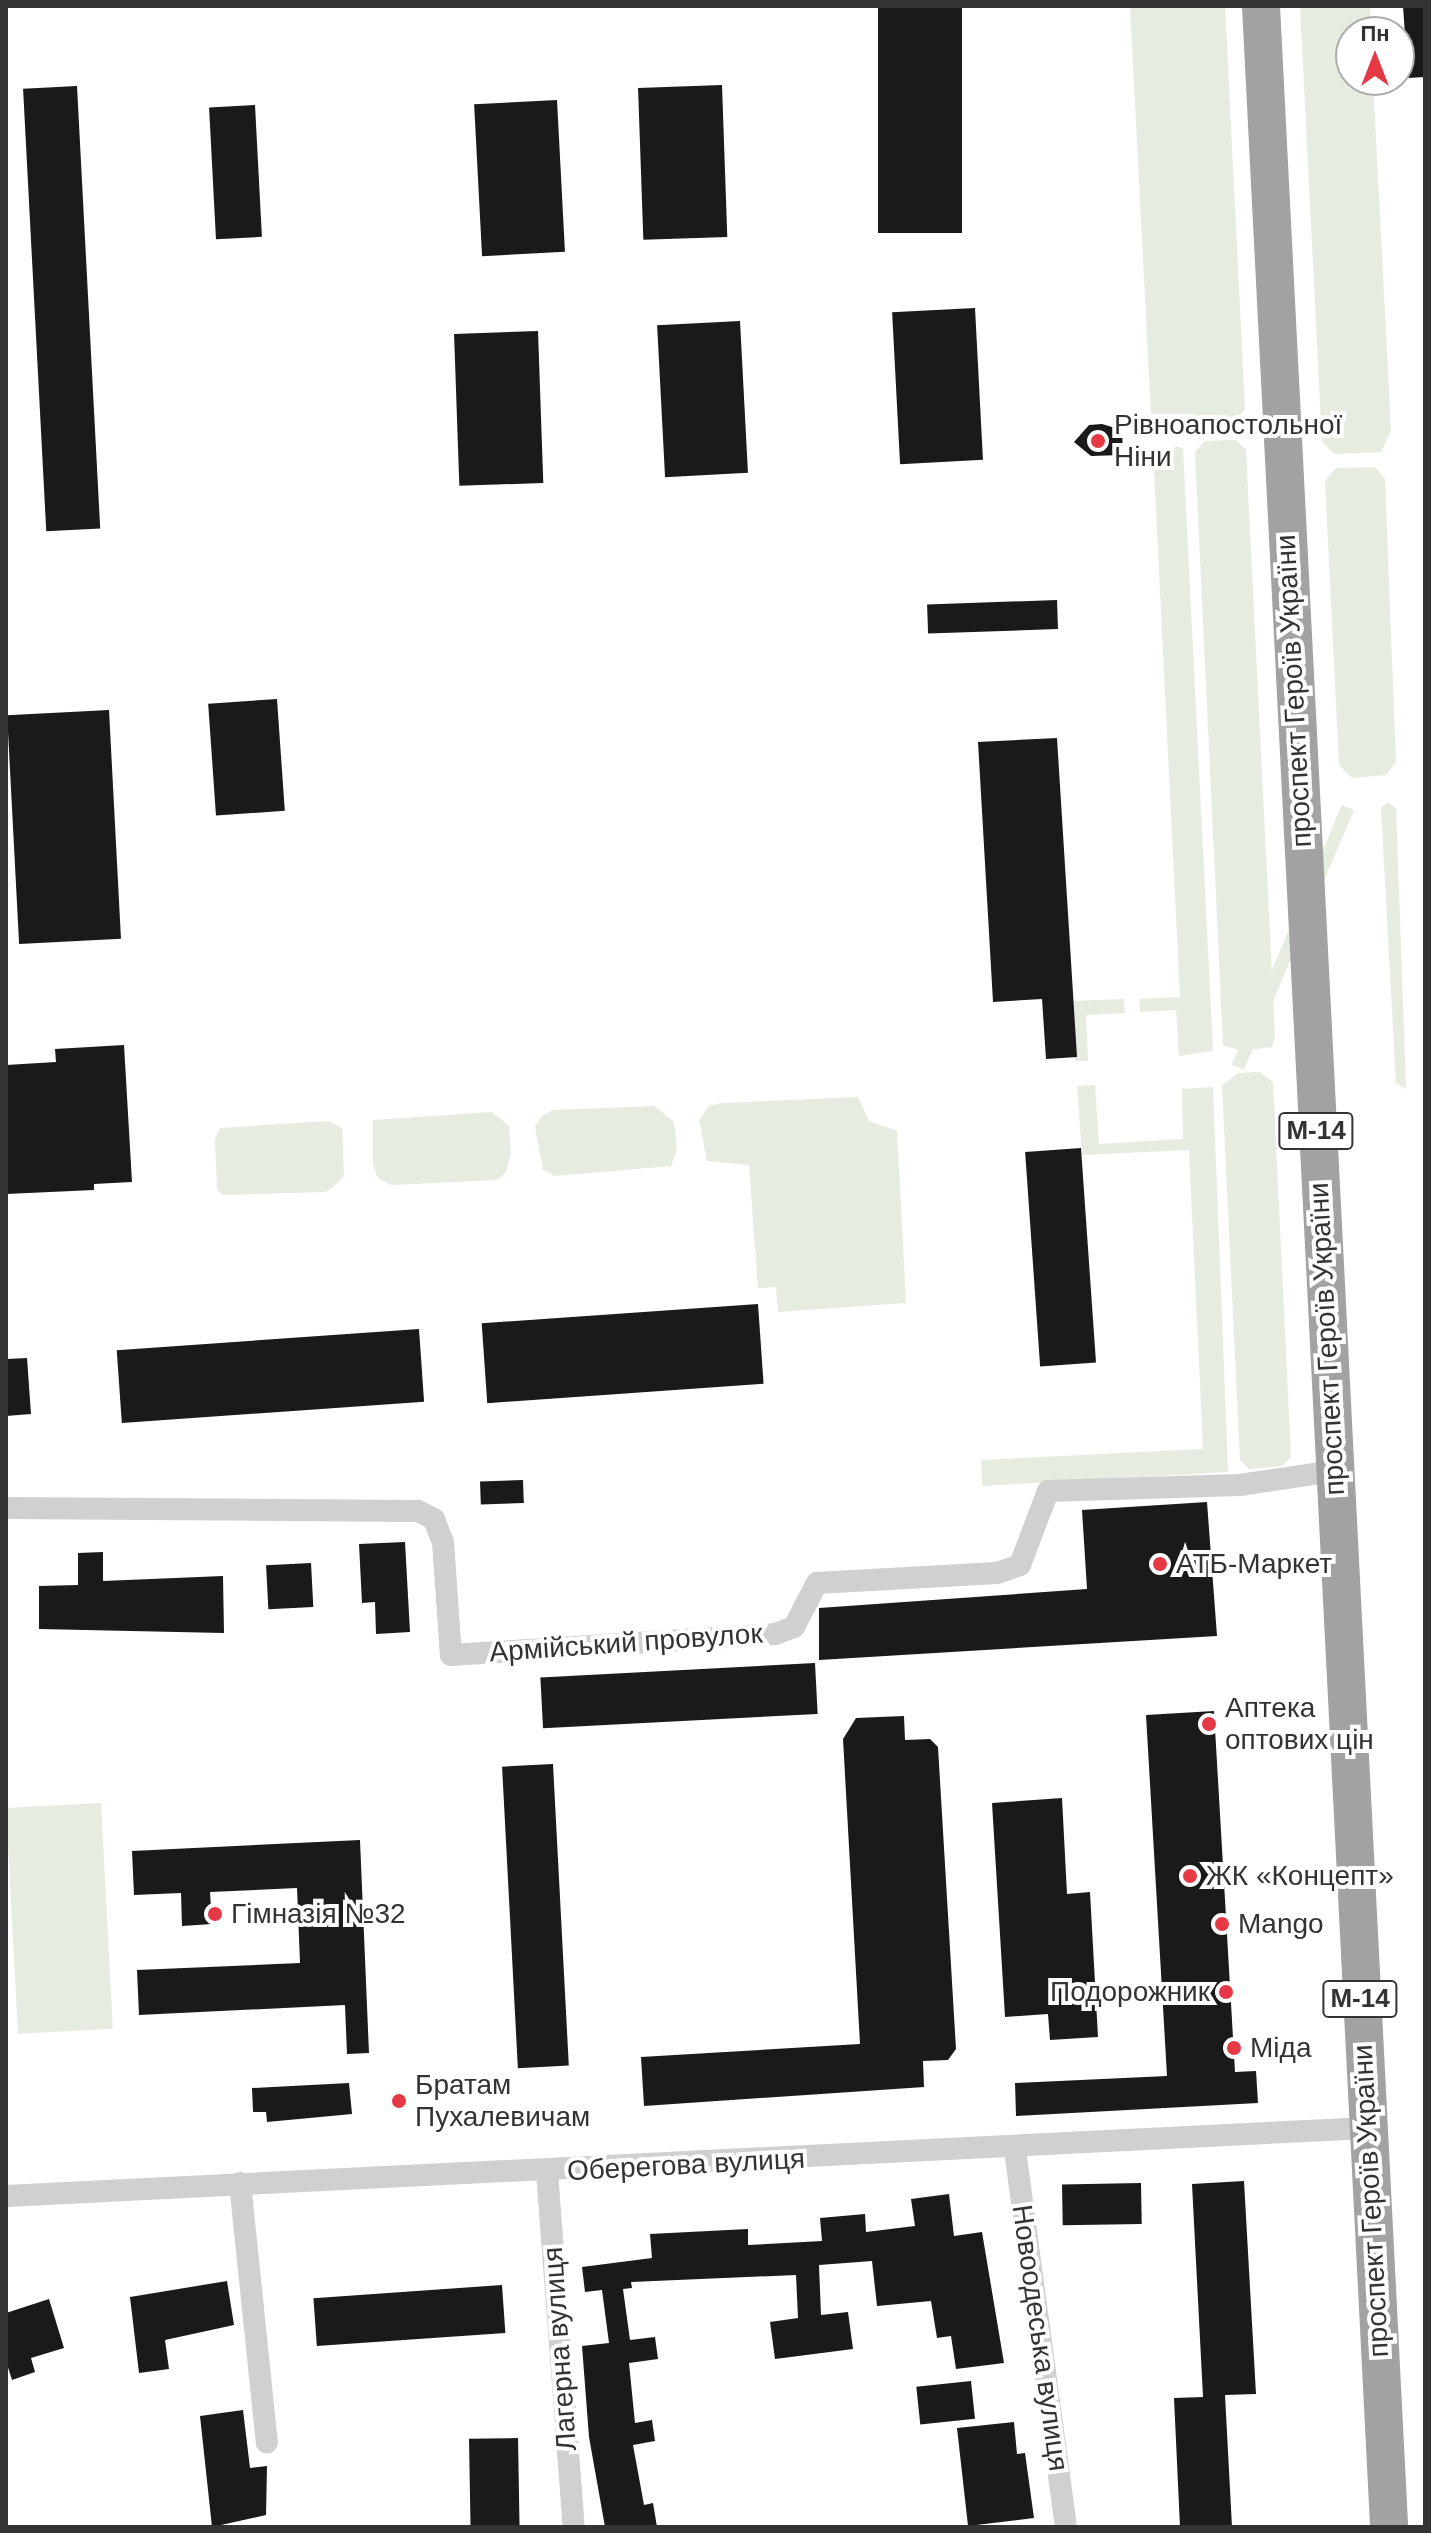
<!DOCTYPE html>
<html>
<head>
<meta charset="utf-8">
<style>
  body { margin:0 }
  #map { position:relative; width:1431px; height:2533px; overflow:hidden; background:#fff; font-family:Arial,sans-serif }
  div>[style] { position:absolute }
  [style*='--x'] { left:calc(var(--x)*1px); top:calc(var(--y)*1px); width:calc(var(--w)*1px); rotate:calc(var(--a)*1deg) }
  .green>* { inset:0; background:#e6ecdf; transform-origin:0 0 }
  .building>* { inset:0; background:#1a1a1a; transform-origin:0 0 }
  .minor>* { height:22px; margin:-11px; padding:0 11px; transform-origin:11px; border-radius:11px; background:#d0d0d0 }
  .trunk>* { height:38px; margin:-19px; padding:0 19px; transform-origin:19px; border-radius:19px; background:#a2a2a2 }
  .dots>* { width:22px; height:22px; translate:-50% -50%; box-sizing:border-box; border:4px solid #fff; border-radius:50% }
  span { translate:-50% -50%; white-space:nowrap; text-align:center; line-height:1.15; -webkit-text-stroke:8px #fff; paint-order:stroke }
  .shield-label span { padding:2px 6px; background:#fff; border:2px solid; border-radius:6px; -webkit-text-stroke-width:0 }
  .shield-label { font-size:26px; color:#333; font-weight:700 }
  .poi-label { font-size:28px; color:#333 }
  .left { translate:0 -50%; text-align:left }
  .right { translate:-100% -50%; text-align:right }
  .street-label { font-size:28px; color:#333 }
  .frame { position:absolute; inset:0; border:8px solid #333; pointer-events:none }
  .north { position:absolute; left:1335px; top:16px; width:80px; height:80px; box-sizing:border-box; background:#fff; border:2px solid #adadad; border-radius:50%; rotate:0deg; font-size:22px; font-weight:700; line-height:32px; text-align:center; color:#333 }
  .north::after { content:''; display:block; margin:auto; width:28px; height:36px; background:#e63946; clip-path:polygon(50% 0,100% 100%,50% 72%,0 100%) }
</style>
</head>
<body>
<div id="map">
  <div class="green">
    <i style="clip-path:polygon(1130px 6px,1225px 6px,1245px 409px,1234px 422px,1205px 423px,1194px 414px,1151px 414px)"></i>
    <i style="clip-path:polygon(1300px 6px,1370px 6px,1371px 32px,1351px 32px,1351px 80px,1373px 80px,1391px 431px,1381px 452px,1334px 454px,1322px 442px)"></i>
    <i style="clip-path:polygon(1236px 440px,1246px 450px,1275px 1037px,1272px 1047px,1241px 1051px,1223px 1045px,1195px 452px,1205px 441px)"></i>
    <i style="clip-path:polygon(1178px 447px,1183px 449px,1213px 1051px,1179px 1056px,1176px 1010px,1140px 1012px,1139px 999px,1180px 997px,1153px 449px)"></i>
    <i style="clip-path:polygon(1375px 467px,1385px 479px,1396px 763px,1386px 775px,1352px 778px,1339px 765px,1325px 481px,1336px 468px)"></i>
    <i style="clip-path:polygon(1388px 802px,1396px 808px,1406px 1089px,1396px 1083px,1381px 808px)"></i>
    <i style="left:1342px;top:805px;width:13px;height:282px;rotate:23deg"></i>
    <i style="clip-path:polygon(1124px 999px,1125px 1013px,1086px 1015px,1088px 1061px,1075px 1061px,1073px 1001px)"></i>
    <i style="clip-path:polygon(1260px 1072px,1273px 1082px,1291px 1457px,1282px 1466px,1249px 1469px,1240px 1460px,1222px 1086px,1238px 1073px)"></i>
    <i style="clip-path:polygon(1095px 1085px,1099px 1144px,1183px 1139px,1182px 1089px,1213px 1087px,1228px 1472px,982px 1486px,981px 1460px,1203px 1449px,1189px 1150px,1082px 1155px,1077px 1086px)"></i>
    <i style="clip-path:polygon(858px 1097px,869px 1121px,897px 1131px,906px 1303px,778px 1312px,776px 1287px,758px 1288px,749px 1165px,707px 1161px,699px 1120px,709px 1106px,722px 1103px)"></i>
    <i style="clip-path:polygon(654px 1106px,674px 1122px,677px 1149px,671px 1166px,555px 1176px,543px 1170px,535px 1126px,543px 1115px,553px 1110px)"></i>
    <i style="clip-path:polygon(492px 1112px,509px 1126px,511px 1153px,506px 1172px,497px 1180px,391px 1185px,378px 1178px,373px 1165px,373px 1120px)"></i>
    <i style="clip-path:polygon(329px 1121px,342px 1128px,344px 1176px,334px 1186px,325px 1192px,223px 1195px,217px 1189px,215px 1139px,220px 1128px)"></i>
    <i style="left:101px;top:1803px;width:226px;height:95px;rotate:87deg"></i>
  </div>
  <div class="building">
    <i style="left:878px;top:6px;width:84px;height:227px"></i>
    <i style="clip-path:polygon(1403px 6px,1425px 6px,1425px 77px,1408px 78px)"></i>
    <i style="left:722px;top:85px;width:152px;height:84px;rotate:88deg"></i>
    <i style="left:77px;top:86px;width:443px;height:54px;rotate:87deg"></i>
    <i style="left:557px;top:100px;width:152px;height:83px;rotate:87deg"></i>
    <i style="left:255px;top:105px;width:132px;height:46px;rotate:87deg"></i>
    <i style="left:975px;top:308px;width:152px;height:83px;rotate:87deg"></i>
    <i style="left:740px;top:321px;width:152px;height:83px;rotate:87deg"></i>
    <i style="left:538px;top:331px;width:152px;height:84px;rotate:88deg"></i>
    <i style="clip-path:polygon(1102px 424px,1122px 430px,1123px 455px,1091px 456px,1074px 442px,1089px 425px)"></i>
    <i style="left:1057px;top:600px;width:29px;height:130px;rotate:88deg"></i>
    <i style="left:277px;top:699px;width:112px;height:69px;rotate:86deg"></i>
    <i style="left:109px;top:710px;width:229px;height:102px;rotate:87deg"></i>
    <i style="clip-path:polygon(1057px 738px,1077px 1057px,1046px 1059px,1042px 999px,993px 1002px,978px 742px)"></i>
    <i style="clip-path:polygon(124px 1045px,132px 1182px,94px 1184px,94px 1190px,6px 1194px,6px 1065px,56px 1062px,55px 1049px)"></i>
    <i style="left:1081px;top:1148px;width:215px;height:56px;rotate:86deg"></i>
    <i style="left:758px;top:1304px;width:80px;height:277px;rotate:86deg"></i>
    <i style="left:419px;top:1329px;width:73px;height:303px;rotate:86deg"></i>
    <i style="clip-path:polygon(27px 1358px,31px 1414px,6px 1416px,6px 1359px)"></i>
    <i style="left:523px;top:1480px;width:23px;height:43px;rotate:88deg"></i>
    <i style="clip-path:polygon(1207px 1502px,1217px 1636px,819px 1660px,819px 1608px,1087px 1589px,1082px 1510px)"></i>
    <i style="clip-path:polygon(405px 1542px,410px 1632px,376px 1634px,375px 1602px,362px 1603px,359px 1544px)"></i>
    <i style="clip-path:polygon(103px 1552px,103px 1581px,223px 1576px,224px 1633px,39px 1629px,39px 1586px,78px 1585px,78px 1553px)"></i>
    <i style="left:311px;top:1563px;width:44px;height:45px;rotate:87deg"></i>
    <i style="left:815px;top:1663px;width:51px;height:275px;rotate:87deg"></i>
    <i style="clip-path:polygon(1214px 1711px,1235px 2072px,1256px 2071px,1258px 2103px,1016px 2116px,1015px 2083px,1167px 2076px,1146px 1715px)"></i>
    <i style="clip-path:polygon(904px 1716px,905px 1740px,930px 1739px,938px 1747px,956px 2049px,948px 2060px,923px 2061px,924px 2087px,644px 2106px,641px 2057px,860px 2044px,843px 1739px,856px 1718px)"></i>
    <i style="left:553px;top:1764px;width:302px;height:51px;rotate:87deg"></i>
    <i style="clip-path:polygon(1062px 1798px,1067px 1894px,1090px 1892px,1098px 2037px,1050px 2040px,1048px 2014px,1005px 2017px,992px 1803px)"></i>
    <i style="clip-path:polygon(360px 1840px,369px 2053px,347px 2054px,345px 2005px,139px 2015px,137px 1970px,300px 1963px,297px 1888px,210px 1892px,212px 1924px,182px 1926px,181px 1893px,134px 1895px,132px 1851px)"></i>
    <i style="clip-path:polygon(349px 2083px,352px 2114px,267px 2122px,266px 2112px,253px 2112px,252px 2088px)"></i>
    <i style="clip-path:polygon(1244px 2181px,1256px 2394px,1225px 2395px,1232px 2527px,1180px 2527px,1174px 2398px,1203px 2397px,1192px 2184px)"></i>
    <i style="left:1141px;top:2183px;width:41px;height:79px;rotate:89deg"></i>
    <i style="clip-path:polygon(949px 2194px,954px 2236px,982px 2232px,1004px 2363px,956px 2369px,951px 2336px,937px 2338px,931px 2301px,877px 2306px,872px 2261px,819px 2265px,821px 2315px,848px 2312px,853px 2349px,775px 2359px,770px 2322px,798px 2318px,796px 2275px,631px 2282px,632px 2288px,623px 2289px,630px 2340px,655px 2337px,658px 2359px,629px 2363px,635px 2423px,652px 2420px,655px 2441px,633px 2445px,644px 2505px,653px 2503px,657px 2527px,605px 2527px,589px 2437px,582px 2346px,609px 2343px,602px 2290px,585px 2292px,582px 2267px,652px 2258px,650px 2234px,748px 2229px,748px 2245px,822px 2241px,820px 2218px,865px 2214px,866px 2232px,915px 2226px,911px 2199px)"></i>
    <i style="clip-path:polygon(227px 2281px,234px 2325px,165px 2340px,169px 2369px,139px 2373px,130px 2297px)"></i>
    <i style="left:502px;top:2285px;width:48px;height:189px;rotate:86deg"></i>
    <i style="clip-path:polygon(49px 2299px,64px 2348px,31px 2358px,35px 2372px,12px 2380px,6px 2361px,6px 2313px)"></i>
    <i style="left:971px;top:2381px;width:38px;height:55px;rotate:84deg"></i>
    <i style="clip-path:polygon(243px 2410px,250px 2468px,267px 2466px,266px 2515px,212px 2527px,200px 2416px)"></i>
    <i style="clip-path:polygon(1014px 2422px,1017px 2454px,1025px 2453px,1034px 2518px,968px 2526px,957px 2428px)"></i>
    <i style="left:518px;top:2438px;width:89px;height:49px;rotate:89deg"></i>
  </div>
  <div class="minor">
    <i style="--x:6;--y:1508;--w:412;--a:0.4"></i>
    <i style="--x:418;--y:1511;--w:18;--a:27"></i>
    <i style="--x:434;--y:1519;--w:25;--a:69"></i>
    <i style="--x:443;--y:1542;--w:113;--a:86"></i>
    <i style="--x:451;--y:1655;--w:325;--a:-3.7"></i>
    <i style="--x:775;--y:1634;--w:20;--a:-20"></i>
    <i style="--x:794;--y:1627;--w:50;--a:-62.4"></i>
    <i style="--x:817;--y:1583;--w:180;--a:-3.2"></i>
    <i style="--x:997;--y:1573;--w:24;--a:-19"></i>
    <i style="--x:1020;--y:1565;--w:79;--a:-69.3"></i>
    <i style="--x:1048;--y:1491;--w:192;--a:-1.8"></i>
    <i style="--x:1240;--y:1485;--w:95;--a:-8.5"></i>
    <i style="--x:1015;--y:2150;--w:380;--a:82.3"></i>
    <i style="--x:547;--y:2172;--w:356;--a:85.7"></i>
    <i style="--x:240;--y:2183;--w:261;--a:84.1"></i>
    <i style="--x:6;--y:2196;--w:1363;--a:-2.86"></i>
  </div>
  <div class="trunk">
    <i style="--x:1261;--y:6;--w:2524;--a:87.09"></i>
  </div>
  <div class="dots">
    <i style="left:1098px;top:441px;background:#e63946"></i>
    <i style="left:1160px;top:1564px;background:#e63946"></i>
    <i style="left:1209px;top:1724px;background:#e63946"></i>
    <i style="left:1190px;top:1876px;background:#e63946"></i>
    <i style="left:215px;top:1914px;background:#e63946"></i>
    <i style="left:1222px;top:1924px;background:#e63946"></i>
    <i style="left:1226px;top:1992px;background:#e63946"></i>
    <i style="left:1234px;top:2048px;background:#e63946"></i>
    <i style="left:399px;top:2101px;background:#e63946"></i>
  </div>
  <div class="shield-label">
    <span style="left:1316px;top:1131px">М-14</span>
    <span style="left:1360px;top:1999px">М-14</span>
  </div>
  <div class="poi-label">
    <span class="left" style="left:1114px;top:441px">Рівноапостольної<br>Ніни</span>
    <span class="left" style="left:1176px;top:1564px">АТБ-Маркет</span>
    <span class="left" style="left:1225px;top:1724px">Аптека<br>оптових цін</span>
    <span class="left" style="left:1206px;top:1876px">ЖК «Концепт»</span>
    <span class="left" style="left:231px;top:1914px">Гімназія №32</span>
    <span class="left" style="left:1238px;top:1924px">Mango</span>
    <span class="right" style="left:1210px;top:1992px">Подорожник</span>
    <span class="left" style="left:1250px;top:2048px">Міда</span>
    <span class="left" style="left:415px;top:2101px">Братам<br>Пухалевичам</span>
  </div>
  <div class="street-label">
    <span style="left:1294px;top:691px;rotate:-93deg">проспект Героїв України</span>
    <span style="left:1327px;top:1339px;rotate:-93deg">проспект Героїв України</span>
    <span style="left:626px;top:1643px;rotate:-4deg">Армійський провулок</span>
    <span style="left:686px;top:2165px;rotate:-3deg">Оберегова вулиця</span>
    <span style="left:1371px;top:2201px;rotate:-93deg">проспект Героїв України</span>
    <span style="left:1040px;top:2338px;rotate:82deg">Новоодеська вулиця</span>
    <span style="left:560px;top:2349px;rotate:-94deg">Лагерна вулиця</span>
  </div>
  <div class="frame"></div>
  <div class="north">Пн</div>
</div>
</body>
</html>
